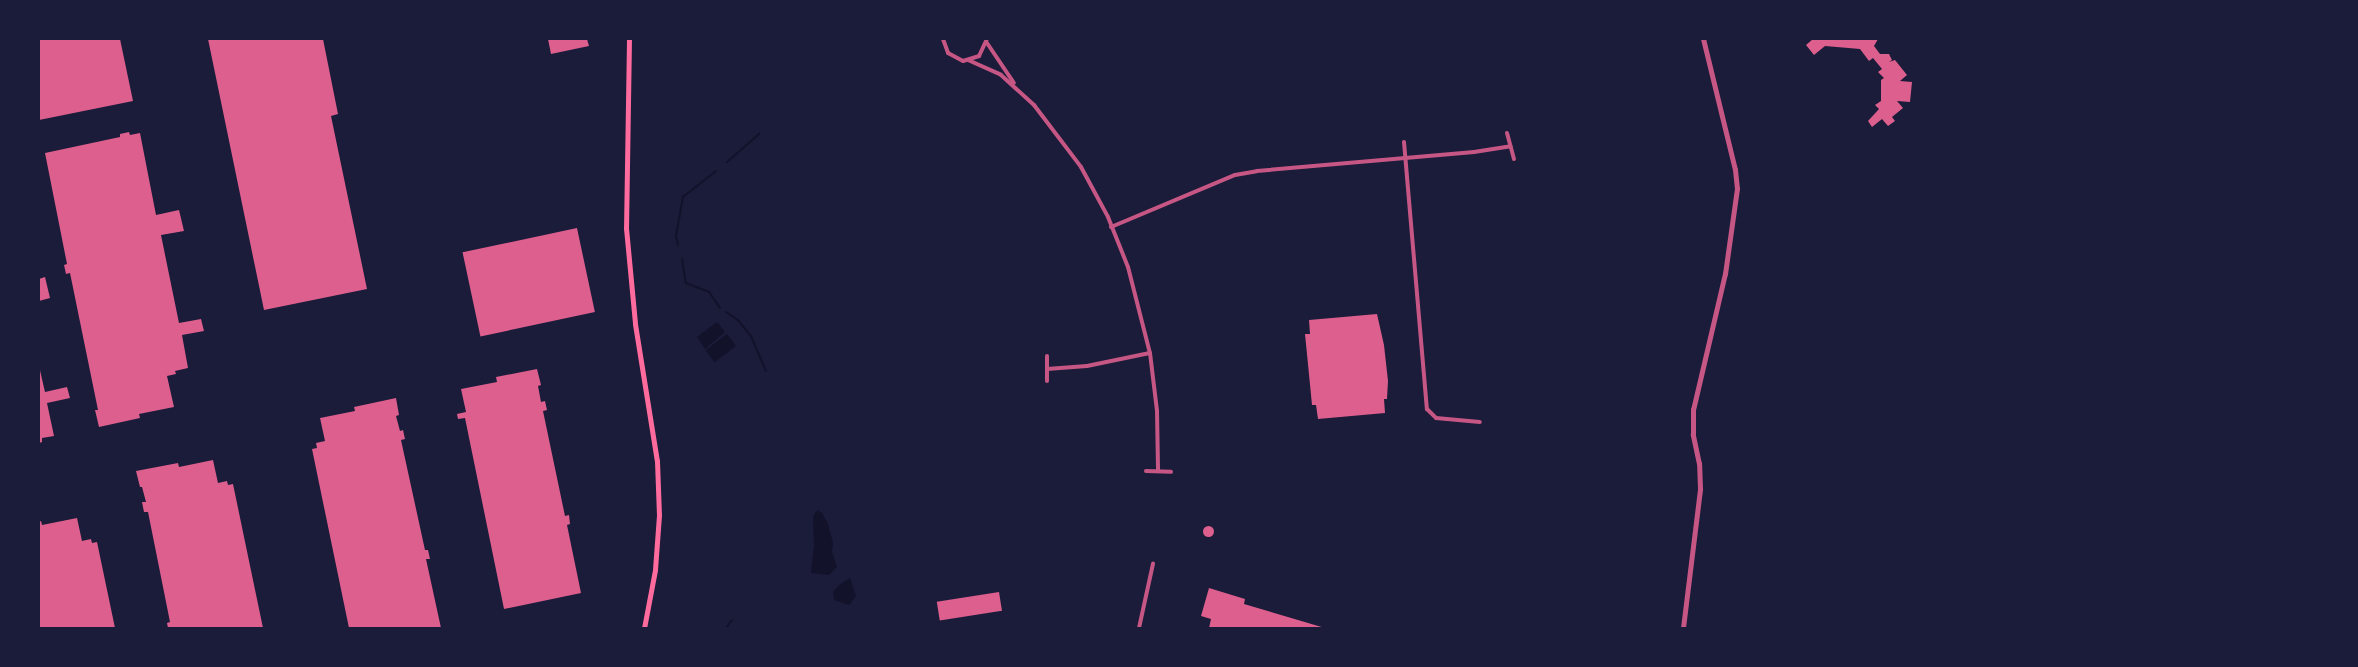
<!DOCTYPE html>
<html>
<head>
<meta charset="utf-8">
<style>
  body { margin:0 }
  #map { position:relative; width:2358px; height:667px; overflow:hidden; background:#1b1b3a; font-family:"Sofia Sans Condensed",sans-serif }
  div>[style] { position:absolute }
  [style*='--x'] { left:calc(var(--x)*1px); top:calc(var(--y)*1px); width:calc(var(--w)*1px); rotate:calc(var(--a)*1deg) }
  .water>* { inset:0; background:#12122b; transform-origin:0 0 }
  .stream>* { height:2px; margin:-1px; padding:0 1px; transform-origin:1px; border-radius:1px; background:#12122b }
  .building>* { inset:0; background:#dd5f8e; transform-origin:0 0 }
  .round { border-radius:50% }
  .minor>* { height:4px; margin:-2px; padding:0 2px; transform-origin:2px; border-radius:2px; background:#c65784 }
  .tertiary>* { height:4.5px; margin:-2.25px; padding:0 2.25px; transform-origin:2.25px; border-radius:2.25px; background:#c65784 }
  .secondary>* { height:5px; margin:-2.5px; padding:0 2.5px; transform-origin:2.5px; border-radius:2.5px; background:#ff6b9d }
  span { translate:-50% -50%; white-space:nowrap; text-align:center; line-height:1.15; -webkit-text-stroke:4.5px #1b1b3a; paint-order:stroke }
  .frame { position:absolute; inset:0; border:40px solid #1b1b3a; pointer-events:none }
</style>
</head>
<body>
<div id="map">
  <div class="water">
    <i style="clip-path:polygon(717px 322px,725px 332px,705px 349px,697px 337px)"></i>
    <i style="left:727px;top:334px;width:15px;height:27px;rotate:53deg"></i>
    <i style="clip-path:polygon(818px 510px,822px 513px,828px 524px,833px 543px,832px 552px,837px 567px,829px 575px,811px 573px,814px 546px,813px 521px,814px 514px)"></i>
    <i style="clip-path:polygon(850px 578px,856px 596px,849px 605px,834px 600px,833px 592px,839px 585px)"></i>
  </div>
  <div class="stream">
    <i style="--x:727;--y:162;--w:43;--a:-41.2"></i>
    <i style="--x:678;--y:245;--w:9;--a:-103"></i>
    <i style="--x:676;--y:236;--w:40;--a:-80"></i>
    <i style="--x:683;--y:197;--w:42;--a:-38.2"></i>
    <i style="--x:682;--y:259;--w:24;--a:81"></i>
    <i style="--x:686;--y:283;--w:25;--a:21"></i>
    <i style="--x:709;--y:292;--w:19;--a:55"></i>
    <i style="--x:726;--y:312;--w:14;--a:34"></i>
    <i style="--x:738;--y:320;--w:21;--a:51"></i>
    <i style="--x:751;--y:336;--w:38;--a:67"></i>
    <i style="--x:726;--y:628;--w:10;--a:-53"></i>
  </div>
  <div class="building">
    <i style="clip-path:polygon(39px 39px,120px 39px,133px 101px,39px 120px)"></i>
    <i style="clip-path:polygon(208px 39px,323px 39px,338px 114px,331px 116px,367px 289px,264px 310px)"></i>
    <i style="clip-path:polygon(548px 39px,587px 39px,589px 46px,551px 54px)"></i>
    <i style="clip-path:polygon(1813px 39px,1878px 39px,1874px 46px,1880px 54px,1889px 54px,1892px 60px,1889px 62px,1895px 60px,1907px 75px,1900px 81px,1912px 82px,1910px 102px,1897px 101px,1903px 108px,1892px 117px,1895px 121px,1888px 126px,1882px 119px,1872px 127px,1868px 121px,1879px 109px,1875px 105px,1881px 101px,1881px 80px,1884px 78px,1878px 72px,1882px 69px,1873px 58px,1869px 61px,1860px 49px,1825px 46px,1814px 55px,1806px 45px)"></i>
    <i style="clip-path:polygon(129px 132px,130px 135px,140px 133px,156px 215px,179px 210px,184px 231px,161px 235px,179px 323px,201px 319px,204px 331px,182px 335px,188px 368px,175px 371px,176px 374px,167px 376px,174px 407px,139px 414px,140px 418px,99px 427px,95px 410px,98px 410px,70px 273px,66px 274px,64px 265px,67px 264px,45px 153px,120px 137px,120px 134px)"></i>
    <i style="left:577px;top:228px;width:86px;height:117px;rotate:78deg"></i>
    <i style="clip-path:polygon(45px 277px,50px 298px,39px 301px,39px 279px)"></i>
    <i style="clip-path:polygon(1377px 314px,1384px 345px,1388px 381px,1387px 399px,1384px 399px,1385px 413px,1318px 419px,1316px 405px,1312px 405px,1305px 334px,1310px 334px,1309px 320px)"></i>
    <i style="clip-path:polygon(39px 366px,45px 392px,67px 387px,70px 398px,47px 403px,54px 436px,42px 438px,42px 442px,39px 443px)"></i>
    <i style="clip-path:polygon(537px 369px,541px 385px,538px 386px,541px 402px,545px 401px,547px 410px,543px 411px,565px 516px,569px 515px,570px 524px,567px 525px,581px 593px,504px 609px,465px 418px,458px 419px,457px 414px,466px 412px,461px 389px,497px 382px,496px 377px)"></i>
    <i style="clip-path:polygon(396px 398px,399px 415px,396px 416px,400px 431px,403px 430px,405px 439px,401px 440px,425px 550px,428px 550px,430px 559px,426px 559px,441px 628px,349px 628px,312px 449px,317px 448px,316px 443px,325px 441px,320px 418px,355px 411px,354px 407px)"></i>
    <i style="clip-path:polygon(213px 460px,218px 483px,227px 481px,228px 485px,233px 484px,263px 628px,168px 628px,167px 623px,170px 622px,148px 512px,144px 512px,142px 502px,146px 502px,142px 487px,140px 487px,136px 471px,178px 463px,179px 467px)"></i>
    <i style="clip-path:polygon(77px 518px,82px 541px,91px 539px,92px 543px,97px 542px,115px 628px,39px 628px,39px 522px,41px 521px,42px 525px)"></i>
    <i class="round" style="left:1202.5px;top:525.5px;width:11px;height:11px"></i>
    <i style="clip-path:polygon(1209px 588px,1245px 599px,1244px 604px,1325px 628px,1209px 628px,1211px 619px,1201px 616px)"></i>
    <i style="left:999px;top:592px;width:19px;height:63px;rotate:81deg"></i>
  </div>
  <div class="minor">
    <i style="--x:943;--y:39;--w:15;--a:70"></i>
    <i style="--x:948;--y:53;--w:17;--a:28"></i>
    <i style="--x:963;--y:61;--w:17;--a:-17"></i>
    <i style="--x:979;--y:56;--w:19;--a:-65"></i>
    <i style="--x:987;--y:43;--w:48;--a:56"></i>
    <i style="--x:968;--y:60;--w:36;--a:24"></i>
    <i style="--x:1001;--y:75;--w:45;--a:42.3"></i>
    <i style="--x:1034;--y:105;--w:78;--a:52.8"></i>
    <i style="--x:1081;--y:167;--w:57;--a:61.6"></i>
    <i style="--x:1108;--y:217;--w:54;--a:68.2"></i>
    <i style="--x:1128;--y:267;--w:89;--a:75.7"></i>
    <i style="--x:1150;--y:353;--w:58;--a:83.1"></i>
    <i style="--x:1157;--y:411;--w:60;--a:89"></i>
    <i style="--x:1507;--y:133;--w:27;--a:75"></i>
    <i style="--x:1404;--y:142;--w:268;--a:85.1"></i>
    <i style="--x:1427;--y:409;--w:13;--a:45"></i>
    <i style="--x:1436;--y:418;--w:44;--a:5.2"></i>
    <i style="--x:1111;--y:227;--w:134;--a:-22.8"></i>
    <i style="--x:1235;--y:175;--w:22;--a:-10"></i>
    <i style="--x:1257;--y:171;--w:218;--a:-5"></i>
    <i style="--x:1474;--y:152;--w:37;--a:-9"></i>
    <i style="--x:1047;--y:369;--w:40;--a:-4.3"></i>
    <i style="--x:1087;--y:366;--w:64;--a:-11.7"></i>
    <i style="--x:1047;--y:381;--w:25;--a:-90"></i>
    <i style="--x:1146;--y:471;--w:25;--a:2"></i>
    <i style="--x:1139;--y:628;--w:66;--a:-77.7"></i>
  </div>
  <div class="tertiary">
    <i style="--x:1683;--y:628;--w:140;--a:-83"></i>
    <i style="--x:1700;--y:489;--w:25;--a:-92"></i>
    <i style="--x:1699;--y:464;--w:30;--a:-102"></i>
    <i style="--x:1693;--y:435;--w:25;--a:-90"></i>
    <i style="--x:1693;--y:410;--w:140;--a:-76.8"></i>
    <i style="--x:1725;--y:274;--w:86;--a:-82"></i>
    <i style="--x:1737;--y:189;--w:19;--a:-96"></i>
    <i style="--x:1735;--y:170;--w:135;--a:-103.7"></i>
  </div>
  <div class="secondary">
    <i style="--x:629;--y:39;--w:189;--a:90.9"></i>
    <i style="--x:626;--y:228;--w:96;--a:84.6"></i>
    <i style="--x:635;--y:324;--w:139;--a:80.9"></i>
    <i style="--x:657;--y:461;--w:54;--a:87.9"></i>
    <i style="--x:659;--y:515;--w:55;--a:94.2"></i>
    <i style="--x:655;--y:570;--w:59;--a:100.7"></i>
  </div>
  <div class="frame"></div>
</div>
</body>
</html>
